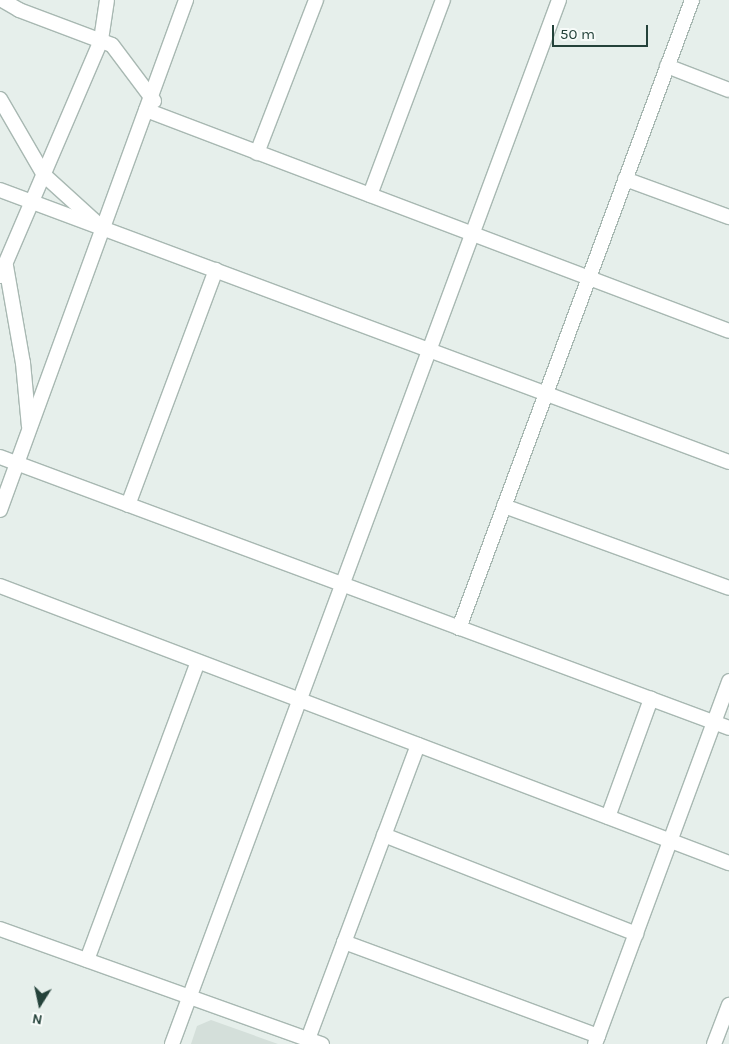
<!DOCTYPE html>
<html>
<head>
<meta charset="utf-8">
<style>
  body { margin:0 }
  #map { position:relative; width:729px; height:1044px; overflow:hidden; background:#e6efeb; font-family:Karla,sans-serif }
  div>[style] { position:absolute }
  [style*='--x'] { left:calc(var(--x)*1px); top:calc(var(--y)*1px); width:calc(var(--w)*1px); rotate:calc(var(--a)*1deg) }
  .built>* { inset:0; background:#d4dfda }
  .roads { filter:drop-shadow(1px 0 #a8b8b2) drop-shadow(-1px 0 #a8b8b2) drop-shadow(0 1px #a8b8b2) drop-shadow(0 -1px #a8b8b2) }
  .street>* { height:14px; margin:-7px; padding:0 7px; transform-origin:7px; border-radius:7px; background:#fff }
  span { translate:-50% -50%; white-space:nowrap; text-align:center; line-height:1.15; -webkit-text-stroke:4px #f7fbf9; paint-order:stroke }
  .north { position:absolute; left:15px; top:979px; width:50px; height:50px; -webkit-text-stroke:4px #f7fbf9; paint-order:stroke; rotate:190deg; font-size:14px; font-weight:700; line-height:20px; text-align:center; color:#24423a }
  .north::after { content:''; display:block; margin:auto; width:18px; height:22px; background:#24423a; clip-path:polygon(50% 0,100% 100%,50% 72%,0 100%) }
  .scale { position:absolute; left:552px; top:25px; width:96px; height:22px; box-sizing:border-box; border:2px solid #24423a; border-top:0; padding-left:6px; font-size:15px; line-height:18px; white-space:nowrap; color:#24423a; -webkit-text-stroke:4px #f7fbf9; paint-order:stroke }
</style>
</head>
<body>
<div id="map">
  <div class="built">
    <i style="clip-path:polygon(211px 1020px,278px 1044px,191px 1044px,197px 1026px)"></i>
  </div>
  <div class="roads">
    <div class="street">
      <i style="--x:2;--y:0;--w:20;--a:30"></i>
      <i style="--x:19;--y:10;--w:99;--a:20.6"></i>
      <i style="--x:112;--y:45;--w:70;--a:53.1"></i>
      <i style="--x:667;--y:66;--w:66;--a:21.2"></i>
      <i style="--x:0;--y:99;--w:88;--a:59.9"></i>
      <i style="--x:44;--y:175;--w:72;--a:42.2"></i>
      <i style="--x:146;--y:110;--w:623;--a:20.76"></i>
      <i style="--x:257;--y:153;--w:164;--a:-68.9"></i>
      <i style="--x:625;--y:179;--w:111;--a:20.1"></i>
      <i style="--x:0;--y:190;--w:778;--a:20.46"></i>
      <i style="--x:370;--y:195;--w:208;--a:-69.5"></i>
      <i style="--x:6;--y:266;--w:98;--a:80.1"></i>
      <i style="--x:23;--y:363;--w:63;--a:84.6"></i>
      <i style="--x:0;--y:276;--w:257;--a:-66.8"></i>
      <i style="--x:101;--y:40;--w:40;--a:-81.5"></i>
      <i style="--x:0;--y:457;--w:778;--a:20.39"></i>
      <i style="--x:128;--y:505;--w:251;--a:-69.5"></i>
      <i style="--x:504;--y:506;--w:239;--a:20"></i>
      <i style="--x:0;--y:510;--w:543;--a:-69.96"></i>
      <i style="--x:0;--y:586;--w:780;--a:20.81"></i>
      <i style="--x:459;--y:628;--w:670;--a:-69.64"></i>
      <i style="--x:608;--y:817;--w:126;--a:-70"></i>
      <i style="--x:384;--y:835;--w:271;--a:21.4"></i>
      <i style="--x:0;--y:929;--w:342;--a:19.7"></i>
      <i style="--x:344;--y:942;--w:271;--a:20.3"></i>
      <i style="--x:87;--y:960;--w:318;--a:-69.6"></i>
      <i style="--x:308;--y:1039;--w:314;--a:-69.5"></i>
      <i style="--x:172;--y:1044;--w:1113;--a:-69.66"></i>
      <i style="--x:595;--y:1044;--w:387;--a:-69.7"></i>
      <i style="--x:714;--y:1044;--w:42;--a:-69"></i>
    </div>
  </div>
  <div class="north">N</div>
  <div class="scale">50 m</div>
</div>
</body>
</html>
